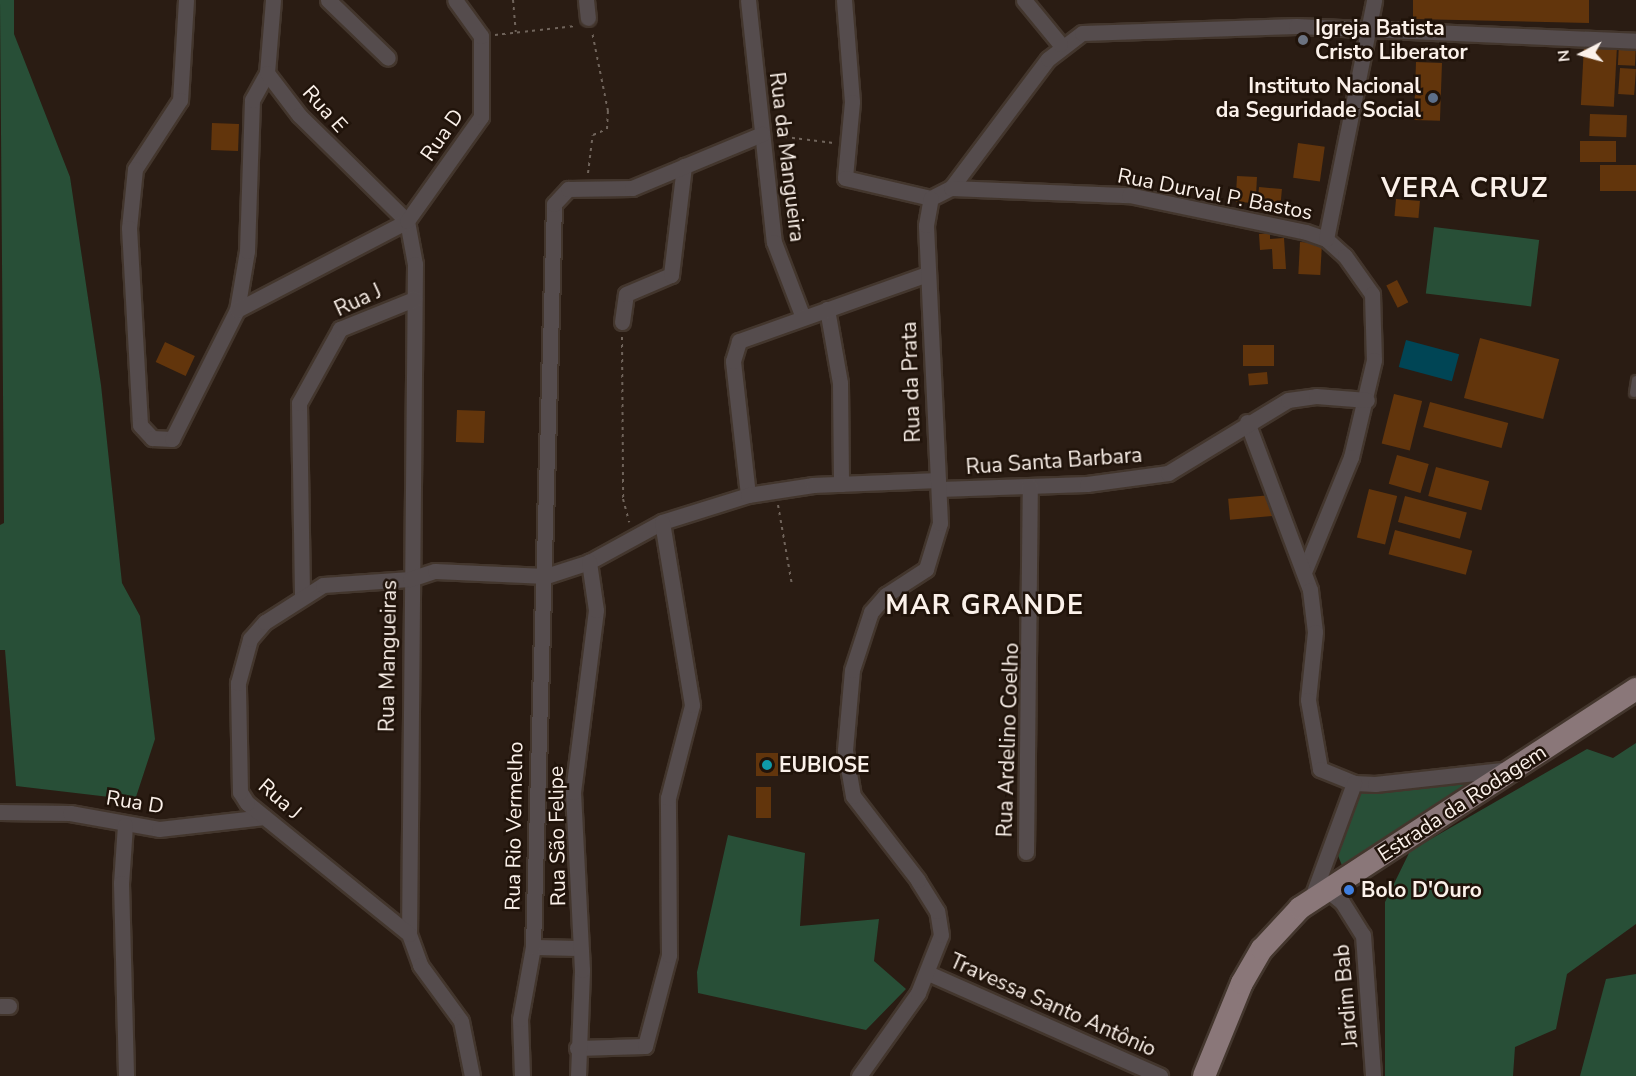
<!DOCTYPE html>
<html>
<head>
<meta charset="utf-8">
<style>
  body { margin:0 }
  #map { position:relative; width:1636px; height:1076px; overflow:hidden; background:#2a1c13; font-family:"Nunito Sans",sans-serif }
  div>[style] { position:absolute }
  [style*='--x'] { left:calc(var(--x)*1px); top:calc(var(--y)*1px); width:calc(var(--w)*1px); rotate:calc(var(--a)*1deg) }
  .green>* { inset:0; background:#284f37; transform-origin:0 0 }
  .water>* { inset:0; background:#004555; transform-origin:0 0 }
  .building>* { inset:0; background:#62350c; transform-origin:0 0 }
  .path>* { height:2px; margin-top:-1px; transform-origin:0; background:repeating-linear-gradient(90deg,#70645b 0 3px,transparent 0 7.5px) }
  .roads { filter:drop-shadow(2px 0 #43362d) drop-shadow(-2px 0 #43362d) drop-shadow(0 2px #43362d) drop-shadow(0 -2px #43362d) }
  .service>* { height:8px; margin:-4px; padding:0 4px; transform-origin:4px; border-radius:4px; background:#554c4d }
  .minor>* { height:15px; margin:-7.5px; padding:0 7.5px; transform-origin:7.5px; border-radius:7.5px; background:#554c4d }
  .primary>* { height:22px; margin:-11px; padding:0 11px; transform-origin:11px; border-radius:11px; background:#8a7779 }
  .dots>* { width:16px; height:16px; translate:-50% -50%; box-sizing:border-box; border:3px solid #20130a; border-radius:50% }
  span { translate:-50% -50%; white-space:nowrap; text-align:center; line-height:1.15; -webkit-text-stroke:5px #20130a; paint-order:stroke }
  .poi-label { font-size:21px; color:#fbf1ea; font-weight:700 }
  .left { translate:0 -50%; text-align:left }
  .right { translate:-100% -50%; text-align:right }
  .street-label { font-size:21px; color:#fbf1ea }
  .district-label { font-size:27px; color:#fbf1ea; font-weight:700; letter-spacing:1.5px }
  .north { position:absolute; left:1552px; top:24px; width:60px; height:60px; -webkit-text-stroke:4px #20130a; paint-order:stroke; rotate:264deg; font-size:16px; font-weight:700; line-height:24px; text-align:center; color:#fbf1ea }
  .north::after { content:''; display:block; margin:auto; width:21px; height:27px; background:#fbf1ea; clip-path:polygon(50% 0,100% 100%,50% 72%,0 100%) }
</style>
</head>
<body>
<div id="map">
  <div class="green">
    <i style="clip-path:polygon(0 0,14px 0,14px 34px,70px 177px,101px 385px,122px 583px,140px 616px,155px 739px,135px 800px,16px 786px,5px 650px,0 650px,0 525px,4px 523px)"></i>
    <i style="left:1434px;top:227px;width:106px;height:67px;rotate:7deg"></i>
    <i style="clip-path:polygon(1636px 743px,1636px 924px,1567px 974px,1556px 1029px,1515px 1047px,1513px 1076px,1385px 1076px,1385px 902px,1410px 851px,1587px 749px,1613px 758px)"></i>
    <i style="clip-path:polygon(1473px 776px,1475px 785px,1343px 868px,1337px 853px,1354px 792px)"></i>
    <i style="clip-path:polygon(728px 835px,805px 853px,800px 926px,879px 919px,874px 961px,906px 989px,866px 1030px,698px 993px,697px 972px)"></i>
    <i style="clip-path:polygon(1636px 974px,1636px 1076px,1580px 1076px,1606px 979px)"></i>
  </div>
  <div class="water">
    <i style="left:1406px;top:340px;width:55px;height:28px;rotate:15deg"></i>
  </div>
  <div class="building">
    <i style="clip-path:polygon(1413px 0,1589px 0,1589px 23px,1413px 19px)"></i>
    <i style="left:1619px;top:44px;width:17px;height:21px;rotate:3deg"></i>
    <i style="left:1584px;top:45px;width:33px;height:60px;rotate:3deg"></i>
    <i style="left:1416px;top:62px;width:26px;height:58px;rotate:2deg"></i>
    <i style="left:1620px;top:68px;width:16px;height:26px;rotate:4deg"></i>
    <i style="left:1590px;top:114px;width:37px;height:22px;rotate:2deg"></i>
    <i style="left:212px;top:123px;width:27px;height:27px;rotate:2deg"></i>
    <i style="left:1580px;top:141px;width:36px;height:21px"></i>
    <i style="left:1298px;top:143px;width:27px;height:35px;rotate:8deg"></i>
    <i style="left:1600px;top:165px;width:36px;height:26px"></i>
    <i style="left:1237px;top:176px;width:20px;height:26px;rotate:3deg"></i>
    <i style="left:1259px;top:187px;width:23px;height:21px;rotate:5deg"></i>
    <i style="left:1396px;top:199px;width:24px;height:17px;rotate:5deg"></i>
    <i style="clip-path:polygon(1270px 233px,1270px 239px,1284px 238px,1286px 269px,1273px 269px,1272px 249px,1260px 250px,1259px 234px)"></i>
    <i style="left:1300px;top:242px;width:22px;height:32px;rotate:3deg"></i>
    <i style="left:1397px;top:280px;width:25px;height:12px;rotate:63deg"></i>
    <i style="left:1480px;top:338px;width:82px;height:62px;rotate:15deg"></i>
    <i style="left:165px;top:342px;width:33px;height:22px;rotate:25deg"></i>
    <i style="left:1243px;top:345px;width:31px;height:21px"></i>
    <i style="left:1267px;top:372px;width:12px;height:19px;rotate:85deg"></i>
    <i style="left:1394px;top:394px;width:29px;height:51px;rotate:14deg"></i>
    <i style="left:1430px;top:402px;width:81px;height:26px;rotate:15deg"></i>
    <i style="left:457px;top:410px;width:28px;height:32px;rotate:2deg"></i>
    <i style="left:1397px;top:455px;width:33px;height:30px;rotate:16deg"></i>
    <i style="left:1436px;top:467px;width:55px;height:30px;rotate:15deg"></i>
    <i style="left:1369px;top:489px;width:29px;height:50px;rotate:14deg"></i>
    <i style="left:1272px;top:495px;width:21px;height:44px;rotate:85deg"></i>
    <i style="left:1405px;top:496px;width:64px;height:27px;rotate:15deg"></i>
    <i style="left:1395px;top:530px;width:80px;height:25px;rotate:15deg"></i>
    <i style="left:756px;top:753px;width:22px;height:23px"></i>
    <i style="left:756px;top:787px;width:15px;height:31px"></i>
  </div>
  <div class="path">
    <i style="--x:513;--y:0;--w:32;--a:85"></i>
    <i style="--x:495;--y:35;--w:81;--a:-6.3"></i>
    <i style="--x:777;--y:136;--w:57;--a:7"></i>
    <i style="--x:588;--y:173;--w:38;--a:-83"></i>
    <i style="--x:593;--y:135;--w:15;--a:-23"></i>
    <i style="--x:607;--y:129;--w:18;--a:-87"></i>
    <i style="--x:608;--y:111;--w:81;--a:-101.4"></i>
    <i style="--x:622;--y:337;--w:162;--a:89.6"></i>
    <i style="--x:623;--y:499;--w:24;--a:75"></i>
    <i style="--x:778;--y:505;--w:81;--a:80.1"></i>
  </div>
  <div class="roads">
    <div class="service">
      <i style="--x:1634;--y:393;--w:13;--a:-81"></i>
    </div>
    <div class="minor">
      <i style="--x:186;--y:0;--w:100;--a:93.4"></i>
      <i style="--x:180;--y:100;--w:82;--a:123.1"></i>
      <i style="--x:135;--y:169;--w:59;--a:95.8"></i>
      <i style="--x:129;--y:228;--w:197;--a:86.8"></i>
      <i style="--x:140;--y:425;--w:18;--a:47"></i>
      <i style="--x:152;--y:438;--w:20;--a:3"></i>
      <i style="--x:172;--y:439;--w:144;--a:-63.3"></i>
      <i style="--x:237;--y:310;--w:60;--a:-80.4"></i>
      <i style="--x:247;--y:251;--w:151;--a:-88.1"></i>
      <i style="--x:252;--y:100;--w:31;--a:-61"></i>
      <i style="--x:273;--y:0;--w:73;--a:94.7"></i>
      <i style="--x:267;--y:73;--w:53;--a:52.7"></i>
      <i style="--x:299;--y:115;--w:151;--a:44.5"></i>
      <i style="--x:328;--y:0;--w:83;--a:44"></i>
      <i style="--x:586;--y:0;--w:18;--a:84"></i>
      <i style="--x:748;--y:0;--w:243;--a:83.9"></i>
      <i style="--x:774;--y:242;--w:78;--a:69"></i>
      <i style="--x:844;--y:0;--w:102;--a:85.5"></i>
      <i style="--x:852;--y:102;--w:76;--a:95.3"></i>
      <i style="--x:845;--y:178;--w:88;--a:13.1"></i>
      <i style="--x:931;--y:198;--w:22;--a:-27"></i>
      <i style="--x:951;--y:188;--w:161;--a:-53.1"></i>
      <i style="--x:1048;--y:59;--w:43;--a:-37.4"></i>
      <i style="--x:1082;--y:33;--w:214;--a:-1.9"></i>
      <i style="--x:1296;--y:26;--w:340;--a:2.5"></i>
      <i style="--x:1024;--y:0;--w:57;--a:50.7"></i>
      <i style="--x:951;--y:188;--w:178;--a:2.3"></i>
      <i style="--x:1129;--y:195;--w:181;--a:11.8"></i>
      <i style="--x:1306;--y:232;--w:21;--a:19"></i>
      <i style="--x:1326;--y:239;--w:25;--a:42"></i>
      <i style="--x:1345;--y:256;--w:47;--a:54.6"></i>
      <i style="--x:1372;--y:294;--w:66;--a:88.3"></i>
      <i style="--x:1374;--y:360;--w:100;--a:103.3"></i>
      <i style="--x:1351;--y:457;--w:122;--a:112.2"></i>
      <i style="--x:407;--y:221;--w:44;--a:79.5"></i>
      <i style="--x:415;--y:264;--w:670;--a:90.51"></i>
      <i style="--x:409;--y:934;--w:33;--a:70"></i>
      <i style="--x:420;--y:965;--w:69;--a:53.8"></i>
      <i style="--x:461;--y:1021;--w:56;--a:78.7"></i>
      <i style="--x:1326;--y:239;--w:244;--a:-78.6"></i>
      <i style="--x:827;--y:309;--w:75;--a:80"></i>
      <i style="--x:840;--y:383;--w:101;--a:89.4"></i>
      <i style="--x:237;--y:310;--w:192;--a:-27.6"></i>
      <i style="--x:407;--y:221;--w:128;--a:-54.6"></i>
      <i style="--x:481;--y:117;--w:81;--a:-90"></i>
      <i style="--x:481;--y:36;--w:44;--a:-125.8"></i>
      <i style="--x:622;--y:322;--w:28;--a:-82"></i>
      <i style="--x:626;--y:294;--w:49;--a:-22.9"></i>
      <i style="--x:671;--y:275;--w:110;--a:-83.2"></i>
      <i style="--x:1247;--y:422;--w:179;--a:69.4"></i>
      <i style="--x:1310;--y:590;--w:42;--a:83.2"></i>
      <i style="--x:1315;--y:632;--w:68;--a:95.9"></i>
      <i style="--x:1308;--y:700;--w:70;--a:80.1"></i>
      <i style="--x:1320;--y:769;--w:37;--a:22"></i>
      <i style="--x:1354;--y:783;--w:21;--a:3"></i>
      <i style="--x:1375;--y:784;--w:137;--a:-6.3"></i>
      <i style="--x:939;--y:489;--w:148;--a:-1.9"></i>
      <i style="--x:1087;--y:484;--w:82;--a:-7.7"></i>
      <i style="--x:1168;--y:473;--w:140;--a:-31.3"></i>
      <i style="--x:1288;--y:400;--w:28;--a:-8"></i>
      <i style="--x:1316;--y:396;--w:51;--a:4.5"></i>
      <i style="--x:748;--y:495;--w:135;--a:-96.4"></i>
      <i style="--x:733;--y:361;--w:21;--a:-73"></i>
      <i style="--x:739;--y:341;--w:200;--a:-19.6"></i>
      <i style="--x:302;--y:594;--w:191;--a:-90.9"></i>
      <i style="--x:299;--y:403;--w:85;--a:-61"></i>
      <i style="--x:340;--y:329;--w:80;--a:-22.1"></i>
      <i style="--x:0;--y:812;--w:70;--a:0.8"></i>
      <i style="--x:70;--y:813;--w:90;--a:10.2"></i>
      <i style="--x:159;--y:829;--w:106;--a:-6.5"></i>
      <i style="--x:125;--y:825;--w:58;--a:93.9"></i>
      <i style="--x:121;--y:883;--w:193;--a:88.5"></i>
      <i style="--x:1026;--y:852;--w:366;--a:-89.4"></i>
      <i style="--x:1327;--y:890;--w:19;--a:39"></i>
      <i style="--x:1342;--y:902;--w:39;--a:58"></i>
      <i style="--x:1363;--y:935;--w:141;--a:85.9"></i>
      <i style="--x:1311;--y:900;--w:125;--a:-69.8"></i>
      <i style="--x:409;--y:934;--w:208;--a:-141"></i>
      <i style="--x:247;--y:803;--w:13;--a:-122"></i>
      <i style="--x:240;--y:792;--w:109;--a:-91.1"></i>
      <i style="--x:238;--y:683;--w:46;--a:-74.7"></i>
      <i style="--x:250;--y:639;--w:23;--a:-49"></i>
      <i style="--x:265;--y:622;--w:69;--a:-32.5"></i>
      <i style="--x:323;--y:585;--w:87;--a:-3.9"></i>
      <i style="--x:410;--y:579;--w:26;--a:-18"></i>
      <i style="--x:435;--y:571;--w:111;--a:2.6"></i>
      <i style="--x:546;--y:576;--w:45;--a:-18"></i>
      <i style="--x:589;--y:562;--w:83;--a:-28.7"></i>
      <i style="--x:662;--y:522;--w:90;--a:-17.4"></i>
      <i style="--x:748;--y:495;--w:66;--a:-8.7"></i>
      <i style="--x:813;--y:485;--w:125;--a:-2.3"></i>
      <i style="--x:533;--y:947;--w:47;--a:1.2"></i>
      <i style="--x:928;--y:973;--w:254;--a:23.9"></i>
      <i style="--x:0;--y:1006;--w:9;--a:0"></i>
      <i style="--x:577;--y:1048;--w:68;--a:-1.7"></i>
      <i style="--x:645;--y:1046;--w:94;--a:-75.2"></i>
      <i style="--x:669;--y:955;--w:157;--a:-90.4"></i>
      <i style="--x:668;--y:798;--w:96;--a:-75.5"></i>
      <i style="--x:692;--y:705;--w:185;--a:-99.3"></i>
      <i style="--x:522;--y:1076;--w:57;--a:-92"></i>
      <i style="--x:520;--y:1019;--w:73;--a:-79.8"></i>
      <i style="--x:533;--y:947;--w:743;--a:-88.38"></i>
      <i style="--x:554;--y:204;--w:21;--a:-47"></i>
      <i style="--x:568;--y:189;--w:64;--a:-0.9"></i>
      <i style="--x:632;--y:188;--w:141;--a:-22.6"></i>
      <i style="--x:578;--y:1076;--w:106;--a:-87.8"></i>
      <i style="--x:582;--y:970;--w:178;--a:-92.9"></i>
      <i style="--x:573;--y:792;--w:183;--a:-82.8"></i>
      <i style="--x:596;--y:610;--w:49;--a:-98.3"></i>
      <i style="--x:859;--y:1076;--w:102;--a:-54.6"></i>
      <i style="--x:918;--y:993;--w:62;--a:-68.4"></i>
      <i style="--x:941;--y:935;--w:24;--a:-99"></i>
      <i style="--x:937;--y:911;--w:36;--a:-122"></i>
      <i style="--x:918;--y:880;--w:106;--a:-127.7"></i>
      <i style="--x:853;--y:796;--w:47;--a:-99.9"></i>
      <i style="--x:845;--y:750;--w:80;--a:-85"></i>
      <i style="--x:852;--y:670;--w:61;--a:-71.9"></i>
      <i style="--x:871;--y:612;--w:23;--a:-49"></i>
      <i style="--x:886;--y:595;--w:48;--a:-33"></i>
      <i style="--x:926;--y:569;--w:48;--a:-73.1"></i>
      <i style="--x:940;--y:523;--w:298;--a:-92.7"></i>
      <i style="--x:926;--y:225;--w:27;--a:-80"></i>
    </div>
    <div class="primary">
      <i style="--x:1204;--y:1076;--w:100;--a:-67.8"></i>
      <i style="--x:1242;--y:983;--w:39;--a:-60"></i>
      <i style="--x:1262;--y:949;--w:56;--a:-47.2"></i>
      <i style="--x:1300;--y:908;--w:401;--a:-33.1"></i>
    </div>
  </div>
  <div class="dots">
    <i style="left:1303px;top:40px;background:#6b7280"></i>
    <i style="left:1433px;top:98px;background:#5c6f8a"></i>
    <i style="left:767px;top:765px;background:#0f9aa8"></i>
    <i style="left:1349px;top:890px;background:#3f7fe0"></i>
  </div>
  <div class="poi-label">
    <span class="left" style="left:1315px;top:40px">Igreja Batista<br>Cristo Liberator</span>
    <span class="right" style="left:1421px;top:98px">Instituto Nacional<br>da Seguridade Social</span>
    <span class="left" style="left:779px;top:765px">EUBIOSE</span>
    <span class="left" style="left:1361px;top:890px">Bolo D'Ouro</span>
  </div>
  <div class="street-label">
    <span style="left:325px;top:109px;rotate:48deg">Rua E</span>
    <span style="left:442px;top:135px;rotate:-55deg">Rua D</span>
    <span style="left:787px;top:157px;rotate:83deg">Rua da Mangueira</span>
    <span style="left:1215px;top:194px;rotate:11deg">Rua Durval P. Bastos</span>
    <span style="left:358px;top:300px;rotate:-25deg">Rua J</span>
    <span style="left:911px;top:382px;rotate:-92deg">Rua da Prata</span>
    <span style="left:1054px;top:461px;rotate:-4deg">Rua Santa Barbara</span>
    <span style="left:388px;top:656px;rotate:-89deg">Rua Mangueiras</span>
    <span style="left:1008px;top:740px;rotate:-88deg">Rua Ardelino Coelho</span>
    <span style="left:280px;top:799px;rotate:41deg">Rua J</span>
    <span style="left:135px;top:802px;rotate:9deg">Rua D</span>
    <span style="left:1462px;top:803px;rotate:-33deg">Estrada da Rodagem</span>
    <span style="left:514px;top:826px;rotate:-89deg">Rua Rio Vermelho</span>
    <span style="left:557px;top:836px;rotate:-91deg">Rua São Felipe</span>
    <span style="left:1346px;top:996px;rotate:-95deg">Jardim Bab</span>
    <span style="left:1053px;top:1005px;rotate:24deg">Travessa Santo Antônio</span>
  </div>
  <div class="district-label">
    <span style="left:1465px;top:189px">VERA CRUZ</span>
    <span style="left:985px;top:606px">MAR GRANDE</span>
  </div>
  <div class="north">N</div>
</div>
</body>
</html>
